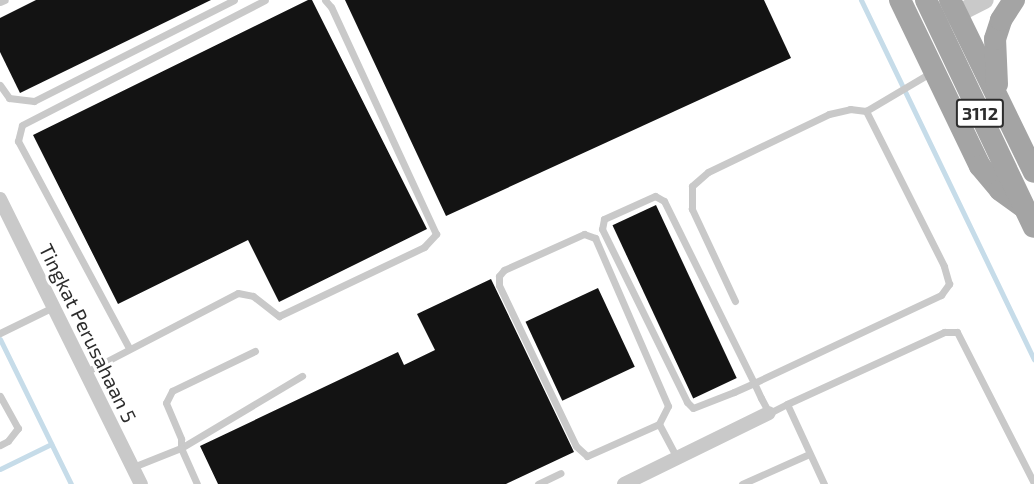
<!DOCTYPE html>
<html>
<head>
<meta charset="utf-8">
<style>
  body { margin:0 }
  #map { position:relative; width:1034px; height:484px; overflow:hidden; background:#fff; font-family:"Exo 2",sans-serif }
  div>[style] { position:absolute }
  [style*='--x'] { left:calc(var(--x)*1px); top:calc(var(--y)*1px); width:calc(var(--w)*1px); rotate:calc(var(--a)*1deg) }
  .stream>* { height:5px; margin:-2.5px; padding:0 2.5px; transform-origin:2.5px; border-radius:2.5px; background:#c6dce9 }
  .building>* { inset:0; background:#131313; transform-origin:0 0 }
  .service>* { height:7px; margin:-3.5px; padding:0 3.5px; transform-origin:3.5px; border-radius:3.5px; background:#c9c9c9 }
  .minor>* { height:14px; margin:-7px; padding:0 7px; transform-origin:7px; border-radius:7px; background:#c9c9c9 }
  .tertiary>* { height:18px; margin:-9px; padding:0 9px; transform-origin:9px; border-radius:9px; background:#c9c9c9 }
  .primary>* { height:22px; margin:-11px; padding:0 11px; transform-origin:11px; border-radius:11px; background:#a4a4a4 }
  span { translate:-50% -50%; white-space:nowrap; text-align:center; line-height:1.15; -webkit-text-stroke:6px #fff; paint-order:stroke }
  .shield-label span { padding:2px 4px; background:#fff; border:2px solid; border-radius:4px; -webkit-text-stroke-width:0 }
  .shield-label { font-size:18px; color:#2c2c2c; font-weight:700 }
  .street-label { font-size:20px; color:#2c2c2c }
</style>
</head>
<body>
<div id="map">
  <div class="stream">
    <i style="--x:861;--y:0;--w:399;--a:64.3"></i>
    <i style="--x:0;--y:339;--w:161;--a:63.9"></i>
    <i style="--x:0;--y:469;--w:57;--a:-26.1"></i>
  </div>
  <div class="building">
    <i style="clip-path:polygon(36px 0,211px 0,20px 93px,0 52px,0 18px)"></i>
    <i style="clip-path:polygon(308px 0,312px 0,427px 229px,279px 302px,248px 240px,118px 304px,33px 135px)"></i>
    <i style="clip-path:polygon(345px 0,764px 0,791px 58px,446px 216px)"></i>
    <i style="left:656px;top:205px;width:191px;height:48px;rotate:65deg"></i>
    <i style="clip-path:polygon(491px 279px,574px 452px,506px 484px,218px 484px,200px 446px,398px 352px,404px 365px,435px 350px,417px 314px)"></i>
    <i style="left:598px;top:288px;width:87px;height:80px;rotate:65deg"></i>
  </div>
  <div class="service">
    <i style="--x:0;--y:2;--w:5;--a:-22"></i>
    <i style="--x:0;--y:85;--w:16;--a:55"></i>
    <i style="--x:9;--y:98;--w:25;--a:7"></i>
    <i style="--x:34;--y:101;--w:224;--a:-26.8"></i>
    <i style="--x:735;--y:301;--w:102;--a:-115.1"></i>
    <i style="--x:692;--y:209;--w:23;--a:-90"></i>
    <i style="--x:692;--y:186;--w:21;--a:-41"></i>
    <i style="--x:708;--y:172;--w:134;--a:-25.6"></i>
    <i style="--x:829;--y:114;--w:22;--a:-13"></i>
    <i style="--x:850;--y:109;--w:16;--a:7"></i>
    <i style="--x:0;--y:333;--w:59;--a:-26.1"></i>
    <i style="--x:129;--y:348;--w:235;--a:-118.2"></i>
    <i style="--x:18;--y:141;--w:16;--a:-76"></i>
    <i style="--x:22;--y:125;--w:273;--a:-27.2"></i>
    <i style="--x:255;--y:351;--w:92;--a:154.3"></i>
    <i style="--x:172;--y:391;--w:13;--a:117"></i>
    <i style="--x:166;--y:403;--w:39;--a:67"></i>
    <i style="--x:181;--y:439;--w:9;--a:90"></i>
    <i style="--x:181;--y:448;--w:141;--a:-30.8"></i>
    <i style="--x:86;--y:372;--w:171;--a:-27.5"></i>
    <i style="--x:238;--y:293;--w:15;--a:11"></i>
    <i style="--x:253;--y:296;--w:33;--a:38"></i>
    <i style="--x:279;--y:316;--w:161;--a:-25.4"></i>
    <i style="--x:424;--y:247;--w:18;--a:-47"></i>
    <i style="--x:436;--y:234;--w:250;--a:-114.8"></i>
    <i style="--x:331;--y:7;--w:9;--a:-131"></i>
    <i style="--x:0;--y:396;--w:37;--a:61"></i>
    <i style="--x:18;--y:428;--w:16;--a:128"></i>
    <i style="--x:8;--y:441;--w:9;--a:153"></i>
    <i style="--x:787;--y:404;--w:173;--a:-24.6"></i>
    <i style="--x:944;--y:332;--w:13;--a:0"></i>
    <i style="--x:957;--y:332;--w:169;--a:63"></i>
    <i style="--x:659;--y:424;--w:79;--a:156"></i>
    <i style="--x:587;--y:456;--w:15;--a:-138"></i>
    <i style="--x:576;--y:446;--w:178;--a:-115.6"></i>
    <i style="--x:499;--y:285;--w:9;--a:-90"></i>
    <i style="--x:499;--y:276;--w:8;--a:-50"></i>
    <i style="--x:504;--y:270;--w:88;--a:-24.2"></i>
    <i style="--x:584;--y:234;--w:12;--a:20"></i>
    <i style="--x:595;--y:238;--w:183;--a:66.5"></i>
    <i style="--x:668;--y:406;--w:20;--a:117"></i>
    <i style="--x:659;--y:424;--w:38;--a:62"></i>
    <i style="--x:133;--y:467;--w:52;--a:-21.6"></i>
    <i style="--x:181;--y:448;--w:39;--a:66"></i>
    <i style="--x:538;--y:484;--w:25;--a:-26"></i>
    <i style="--x:742;--y:484;--w:73;--a:-24.1"></i>
    <i style="--x:824;--y:484;--w:88;--a:-114.8"></i>
    <i style="--x:787;--y:404;--w:20;--a:153"></i>
    <i style="--x:769;--y:413;--w:17;--a:-118"></i>
    <i style="--x:761;--y:398;--w:17;--a:-115"></i>
    <i style="--x:754;--y:383;--w:203;--a:-116.3"></i>
    <i style="--x:664;--y:201;--w:10;--a:-151"></i>
    <i style="--x:655;--y:196;--w:56;--a:155.7"></i>
    <i style="--x:604;--y:219;--w:10;--a:101"></i>
    <i style="--x:602;--y:229;--w:193;--a:63.8"></i>
    <i style="--x:687;--y:402;--w:8;--a:45"></i>
    <i style="--x:693;--y:408;--w:44;--a:-21.3"></i>
    <i style="--x:734;--y:392;--w:22;--a:-24"></i>
    <i style="--x:754;--y:383;--w:207;--a:-25.2"></i>
    <i style="--x:941;--y:295;--w:14;--a:-54"></i>
    <i style="--x:949;--y:284;--w:19;--a:-106"></i>
    <i style="--x:944;--y:266;--w:174;--a:-116.7"></i>
    <i style="--x:866;--y:111;--w:77;--a:-30.6"></i>
  </div>
  <div class="minor">
    <i style="--x:0;--y:199;--w:318;--a:63.7"></i>
    <i style="--x:624;--y:484;--w:161;--a:-26.1"></i>
  </div>
  <div class="tertiary">
    <i style="--x:945;--y:16;--w:12;--a:-9"></i>
    <i style="--x:957;--y:14;--w:31;--a:-27"></i>
  </div>
  <div class="primary">
    <i style="--x:900;--y:0;--w:184;--a:64.3"></i>
    <i style="--x:980;--y:166;--w:31;--a:50"></i>
    <i style="--x:1000;--y:190;--w:27;--a:36"></i>
    <i style="--x:926;--y:0;--w:251;--a:64.6"></i>
    <i style="--x:950;--y:0;--w:191;--a:64"></i>
    <i style="--x:997;--y:84;--w:45;--a:-92.5"></i>
    <i style="--x:995;--y:39;--w:20;--a:-72"></i>
    <i style="--x:1001;--y:20;--w:24;--a:-57"></i>
  </div>
  <div class="shield-label">
    <span style="left:980px;top:113px">3112</span>
  </div>
  <div class="street-label">
    <span style="left:88px;top:333px;rotate:64deg">Tingkat Perusahaan 5</span>
  </div>
</div>
</body>
</html>
